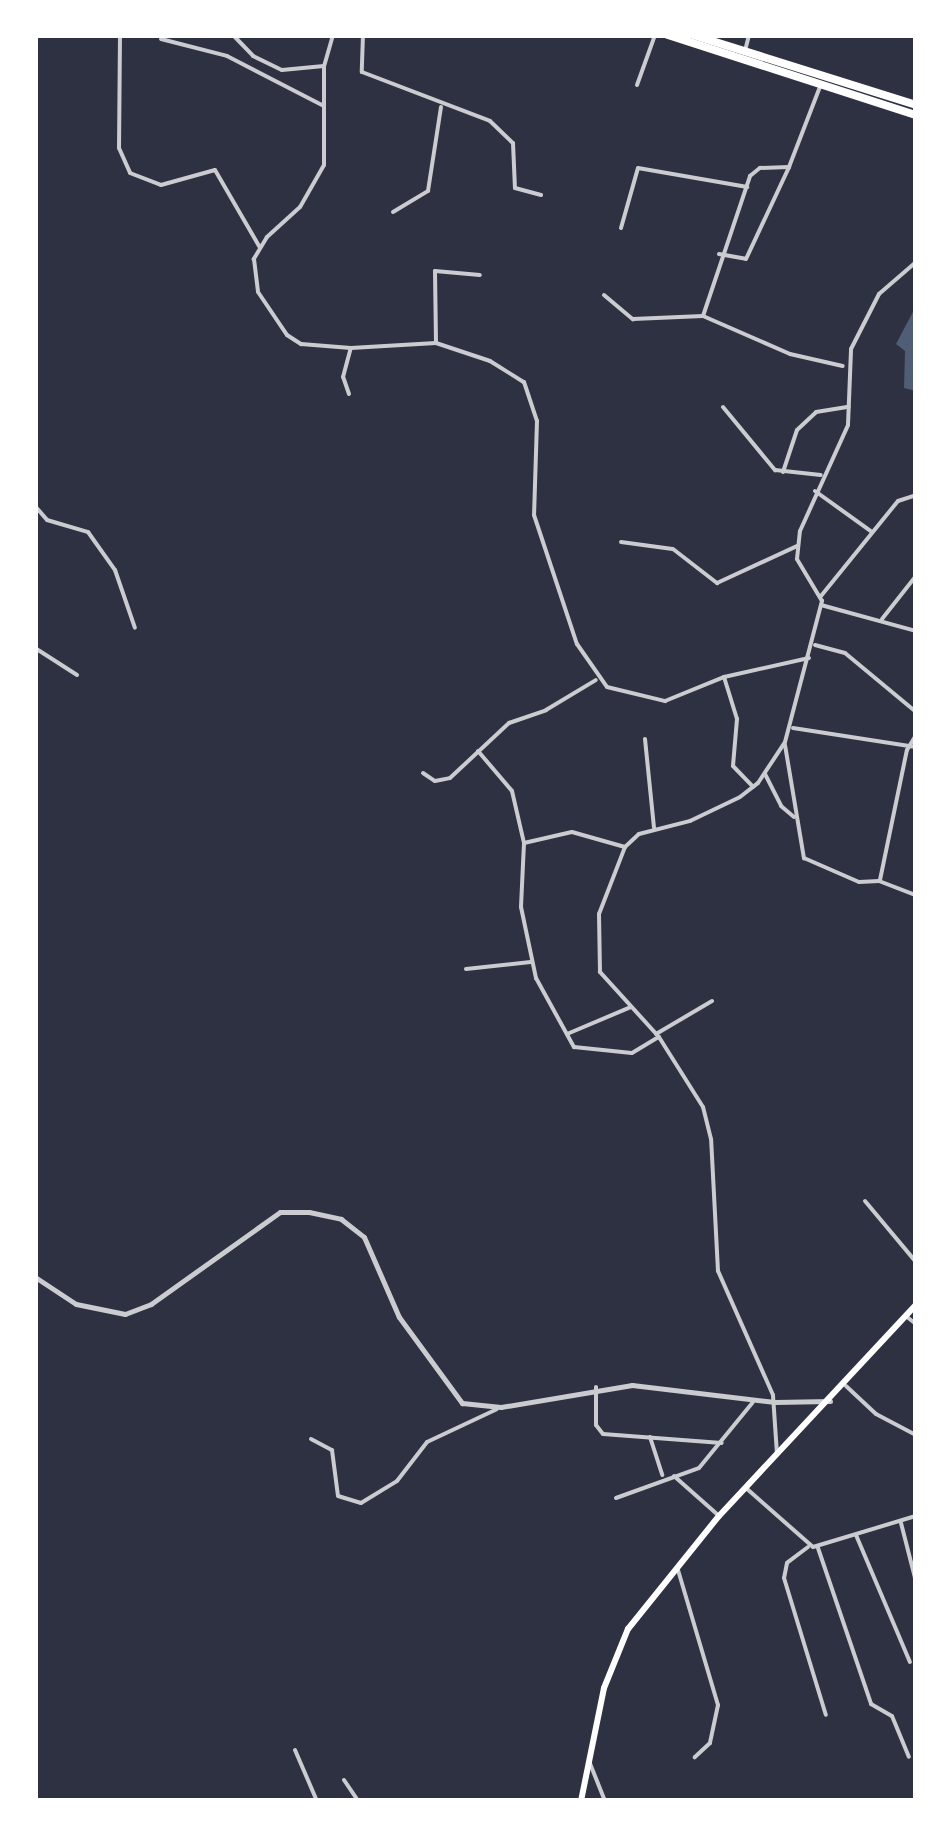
<!DOCTYPE html>
<html>
<head>
<meta charset="utf-8">
<style>
  body { margin:0 }
  #map { position:relative; width:951px; height:1836px; overflow:hidden; background:#2d3142; font-family:"Archivo Narrow",sans-serif }
  div>[style] { position:absolute }
  [style*='--x'] { left:calc(var(--x)*1px); top:calc(var(--y)*1px); width:calc(var(--w)*1px); rotate:calc(var(--a)*1deg) }
  .water>* { inset:0; background:#4f5d75 }
  .minor>* { height:4px; margin:-2px; padding:0 2px; transform-origin:2px; border-radius:2px; background:#caccd0 }
  .tertiary>* { height:5px; margin:-2.5px; padding:0 2.5px; transform-origin:2.5px; border-radius:2.5px; background:#caccd0 }
  .secondary>* { height:6px; margin:-3px; padding:0 3px; transform-origin:3px; border-radius:3px; background:#fff }
  .trunk>* { height:8px; margin:-4px; padding:0 4px; transform-origin:4px; border-radius:4px; background:#fff }
  span { translate:-50% -50%; white-space:nowrap; text-align:center; line-height:1.15; -webkit-text-stroke:10px #fff; paint-order:stroke }
  .frame { position:absolute; inset:0; border:38px solid #fff; pointer-events:none }
</style>
</head>
<body>
<div id="map">
  <div class="water">
    <i style="clip-path:polygon(916px 306px,916px 391px,904px 388px,905px 351px,896px 344px)"></i>
  </div>
  <div class="minor">
    <i style="--x:120;--y:35;--w:113;--a:90.5"></i>
    <i style="--x:119;--y:148;--w:27;--a:66"></i>
    <i style="--x:130;--y:173;--w:33;--a:21"></i>
    <i style="--x:161;--y:185;--w:56;--a:-15.5"></i>
    <i style="--x:215;--y:170;--w:88;--a:59.9"></i>
    <i style="--x:233;--y:35;--w:29;--a:46"></i>
    <i style="--x:253;--y:56;--w:32;--a:26"></i>
    <i style="--x:282;--y:70;--w:42;--a:-5.4"></i>
    <i style="--x:333;--y:35;--w:32;--a:106"></i>
    <i style="--x:324;--y:66;--w:99;--a:90"></i>
    <i style="--x:324;--y:165;--w:48;--a:119.7"></i>
    <i style="--x:300;--y:207;--w:45;--a:137.7"></i>
    <i style="--x:267;--y:237;--w:26;--a:121"></i>
    <i style="--x:254;--y:259;--w:33;--a:83"></i>
    <i style="--x:258;--y:292;--w:52;--a:56"></i>
    <i style="--x:287;--y:335;--w:17;--a:33"></i>
    <i style="--x:301;--y:344;--w:50;--a:4.6"></i>
    <i style="--x:351;--y:348;--w:85;--a:-3.4"></i>
    <i style="--x:436;--y:343;--w:57;--a:18.4"></i>
    <i style="--x:490;--y:361;--w:40;--a:32"></i>
    <i style="--x:524;--y:382;--w:41;--a:71.6"></i>
    <i style="--x:537;--y:421;--w:94;--a:91.8"></i>
    <i style="--x:534;--y:515;--w:136;--a:71.6"></i>
    <i style="--x:577;--y:644;--w:52;--a:55.1"></i>
    <i style="--x:607;--y:687;--w:60;--a:13.6"></i>
    <i style="--x:665;--y:701;--w:64;--a:-22.1"></i>
    <i style="--x:724;--y:677;--w:87;--a:-12.6"></i>
    <i style="--x:363;--y:35;--w:37;--a:92"></i>
    <i style="--x:362;--y:72;--w:137;--a:20.9"></i>
    <i style="--x:490;--y:121;--w:32;--a:44"></i>
    <i style="--x:513;--y:143;--w:45;--a:87.5"></i>
    <i style="--x:515;--y:188;--w:27;--a:15"></i>
    <i style="--x:161;--y:39;--w:68;--a:14.4"></i>
    <i style="--x:227;--y:56;--w:109;--a:27.3"></i>
    <i style="--x:745;--y:51;--w:16;--a:-76"></i>
    <i style="--x:637;--y:85;--w:53;--a:-70.2"></i>
    <i style="--x:35;--y:204;--w:62;--a:90"></i>
    <i style="--x:393;--y:212;--w:41;--a:-31"></i>
    <i style="--x:428;--y:191;--w:85;--a:-81.2"></i>
    <i style="--x:621;--y:228;--w:62;--a:-74.2"></i>
    <i style="--x:638;--y:168;--w:111;--a:9.9"></i>
    <i style="--x:719;--y:254;--w:27;--a:10"></i>
    <i style="--x:746;--y:259;--w:102;--a:-64.9"></i>
    <i style="--x:604;--y:295;--w:38;--a:40"></i>
    <i style="--x:633;--y:319;--w:70;--a:-2.5"></i>
    <i style="--x:703;--y:316;--w:148;--a:-71.4"></i>
    <i style="--x:750;--y:176;--w:13;--a:-39"></i>
    <i style="--x:760;--y:168;--w:29;--a:-2"></i>
    <i style="--x:789;--y:167;--w:89;--a:-68.9"></i>
    <i style="--x:703;--y:316;--w:95;--a:23.6"></i>
    <i style="--x:790;--y:354;--w:54;--a:12.8"></i>
    <i style="--x:436;--y:343;--w:72;--a:-90.8"></i>
    <i style="--x:435;--y:271;--w:45;--a:5.1"></i>
    <i style="--x:349;--y:394;--w:18;--a:-109"></i>
    <i style="--x:343;--y:377;--w:30;--a:-75"></i>
    <i style="--x:723;--y:407;--w:82;--a:50.5"></i>
    <i style="--x:775;--y:470;--w:46;--a:6.2"></i>
    <i style="--x:783;--y:472;--w:44;--a:-71.6"></i>
    <i style="--x:797;--y:430;--w:26;--a:-43"></i>
    <i style="--x:816;--y:412;--w:33;--a:-9"></i>
    <i style="--x:815;--y:491;--w:70;--a:35.7"></i>
    <i style="--x:35;--y:506;--w:18;--a:49"></i>
    <i style="--x:47;--y:520;--w:43;--a:16.3"></i>
    <i style="--x:88;--y:532;--w:47;--a:54.6"></i>
    <i style="--x:115;--y:570;--w:61;--a:71"></i>
    <i style="--x:621;--y:542;--w:52;--a:7.7"></i>
    <i style="--x:673;--y:549;--w:56;--a:37.7"></i>
    <i style="--x:717;--y:583;--w:88;--a:-24.8"></i>
    <i style="--x:821;--y:596;--w:122;--a:-51"></i>
    <i style="--x:898;--y:501;--w:19;--a:-18"></i>
    <i style="--x:821;--y:605;--w:98;--a:15.3"></i>
    <i style="--x:882;--y:619;--w:55;--a:-51.7"></i>
    <i style="--x:815;--y:645;--w:31;--a:15"></i>
    <i style="--x:845;--y:653;--w:92;--a:39.7"></i>
    <i style="--x:35;--y:648;--w:50;--a:32.7"></i>
    <i style="--x:724;--y:677;--w:44;--a:72.8"></i>
    <i style="--x:737;--y:719;--w:47;--a:94.9"></i>
    <i style="--x:733;--y:766;--w:29;--a:46"></i>
    <i style="--x:793;--y:728;--w:124;--a:8.8"></i>
    <i style="--x:645;--y:739;--w:89;--a:84.2"></i>
    <i style="--x:785;--y:745;--w:115;--a:80.5"></i>
    <i style="--x:804;--y:858;--w:60;--a:23.6"></i>
    <i style="--x:859;--y:882;--w:20;--a:-3"></i>
    <i style="--x:879;--y:881;--w:40;--a:21"></i>
    <i style="--x:478;--y:751;--w:52;--a:49.6"></i>
    <i style="--x:512;--y:791;--w:53;--a:77"></i>
    <i style="--x:524;--y:843;--w:64;--a:92.7"></i>
    <i style="--x:521;--y:907;--w:73;--a:78.1"></i>
    <i style="--x:536;--y:978;--w:79;--a:61.2"></i>
    <i style="--x:574;--y:1047;--w:58;--a:5.9"></i>
    <i style="--x:632;--y:1053;--w:31;--a:-31"></i>
    <i style="--x:423;--y:773;--w:14;--a:34"></i>
    <i style="--x:435;--y:781;--w:15;--a:-11"></i>
    <i style="--x:450;--y:778;--w:81;--a:-43"></i>
    <i style="--x:509;--y:723;--w:39;--a:-19"></i>
    <i style="--x:546;--y:710;--w:58;--a:-31"></i>
    <i style="--x:765;--y:774;--w:36;--a:63"></i>
    <i style="--x:781;--y:806;--w:17;--a:40"></i>
    <i style="--x:524;--y:843;--w:49;--a:-12.9"></i>
    <i style="--x:572;--y:832;--w:55;--a:15.8"></i>
    <i style="--x:880;--y:880;--w:133;--a:-78.3"></i>
    <i style="--x:907;--y:750;--w:17;--a:-59"></i>
    <i style="--x:466;--y:969;--w:65;--a:-6.1"></i>
    <i style="--x:567;--y:1034;--w:69;--a:-22.9"></i>
    <i style="--x:656;--y:1034;--w:65;--a:-30.5"></i>
    <i style="--x:865;--y:1201;--w:80;--a:50.1"></i>
    <i style="--x:907;--y:1317;--w:11;--a:38"></i>
    <i style="--x:846;--y:1386;--w:41;--a:43"></i>
    <i style="--x:876;--y:1414;--w:45;--a:27.7"></i>
    <i style="--x:596;--y:1387;--w:38;--a:90"></i>
    <i style="--x:596;--y:1425;--w:11;--a:52"></i>
    <i style="--x:603;--y:1434;--w:119;--a:4.3"></i>
    <i style="--x:650;--y:1437;--w:40;--a:72"></i>
    <i style="--x:311;--y:1439;--w:24;--a:28"></i>
    <i style="--x:332;--y:1450;--w:46;--a:82.6"></i>
    <i style="--x:338;--y:1496;--w:24;--a:17"></i>
    <i style="--x:361;--y:1503;--w:42;--a:-31.4"></i>
    <i style="--x:397;--y:1481;--w:49;--a:-52.4"></i>
    <i style="--x:427;--y:1442;--w:77;--a:-25.2"></i>
    <i style="--x:777;--y:1454;--w:59;--a:-93.9"></i>
    <i style="--x:773;--y:1395;--w:136;--a:-113.9"></i>
    <i style="--x:718;--y:1271;--w:132;--a:-93"></i>
    <i style="--x:711;--y:1139;--w:33;--a:-104"></i>
    <i style="--x:703;--y:1107;--w:83;--a:-122.2"></i>
    <i style="--x:659;--y:1037;--w:88;--a:-132.2"></i>
    <i style="--x:600;--y:972;--w:58;--a:-91"></i>
    <i style="--x:599;--y:914;--w:72;--a:-68.8"></i>
    <i style="--x:625;--y:847;--w:19;--a:-43"></i>
    <i style="--x:639;--y:834;--w:53;--a:-14.3"></i>
    <i style="--x:690;--y:821;--w:55;--a:-25.6"></i>
    <i style="--x:740;--y:797;--w:23;--a:-38"></i>
    <i style="--x:758;--y:783;--w:49;--a:-56.6"></i>
    <i style="--x:785;--y:742;--w:146;--a:-75.3"></i>
    <i style="--x:822;--y:601;--w:49;--a:-120.8"></i>
    <i style="--x:797;--y:559;--w:28;--a:-84"></i>
    <i style="--x:800;--y:531;--w:116;--a:-65.6"></i>
    <i style="--x:848;--y:425;--w:76;--a:-87.7"></i>
    <i style="--x:851;--y:349;--w:62;--a:-63"></i>
    <i style="--x:879;--y:294;--w:49;--a:-40.9"></i>
    <i style="--x:674;--y:1476;--w:60;--a:41.6"></i>
    <i style="--x:746;--y:1488;--w:89;--a:41.4"></i>
    <i style="--x:813;--y:1547;--w:108;--a:-16.8"></i>
    <i style="--x:616;--y:1498;--w:88;--a:-19.9"></i>
    <i style="--x:699;--y:1468;--w:85;--a:-50.7"></i>
    <i style="--x:901;--y:1523;--w:61;--a:75.7"></i>
    <i style="--x:856;--y:1535;--w:138;--a:67"></i>
    <i style="--x:808;--y:1547;--w:26;--a:143"></i>
    <i style="--x:787;--y:1563;--w:15;--a:101"></i>
    <i style="--x:784;--y:1578;--w:143;--a:73"></i>
    <i style="--x:818;--y:1548;--w:165;--a:71.2"></i>
    <i style="--x:871;--y:1704;--w:24;--a:30"></i>
    <i style="--x:892;--y:1716;--w:44;--a:67.5"></i>
    <i style="--x:678;--y:1570;--w:141;--a:73.5"></i>
    <i style="--x:718;--y:1705;--w:39;--a:102"></i>
    <i style="--x:710;--y:1743;--w:21;--a:137"></i>
    <i style="--x:295;--y:1750;--w:56;--a:66.7"></i>
    <i style="--x:589;--y:1761;--w:43;--a:68.2"></i>
    <i style="--x:344;--y:1780;--w:25;--a:56"></i>
  </div>
  <div class="tertiary">
    <i style="--x:35;--y:1277;--w:49;--a:33.4"></i>
    <i style="--x:76;--y:1304;--w:50;--a:11.5"></i>
    <i style="--x:125;--y:1314;--w:28;--a:-21"></i>
    <i style="--x:151;--y:1304;--w:158;--a:-35.5"></i>
    <i style="--x:280;--y:1212;--w:29;--a:0"></i>
    <i style="--x:309;--y:1212;--w:33;--a:12"></i>
    <i style="--x:341;--y:1219;--w:29;--a:38"></i>
    <i style="--x:364;--y:1237;--w:87;--a:66.4"></i>
    <i style="--x:399;--y:1317;--w:107;--a:53.8"></i>
    <i style="--x:462;--y:1403;--w:39;--a:6"></i>
    <i style="--x:501;--y:1407;--w:133;--a:-9.5"></i>
    <i style="--x:632;--y:1385;--w:144;--a:6.8"></i>
    <i style="--x:775;--y:1402;--w:55;--a:-1"></i>
  </div>
  <div class="secondary">
    <i style="--x:581;--y:1801;--w:115;--a:-78.5"></i>
    <i style="--x:604;--y:1688;--w:64;--a:-67.9"></i>
    <i style="--x:628;--y:1629;--w:145;--a:-51.2"></i>
    <i style="--x:719;--y:1516;--w:289;--a:-47"></i>
  </div>
  <div class="trunk">
    <i style="--x:668;--y:35;--w:261;--a:17.9"></i>
    <i style="--x:693;--y:35;--w:234;--a:17.4"></i>
  </div>
  <div class="frame"></div>
</div>
</body>
</html>
